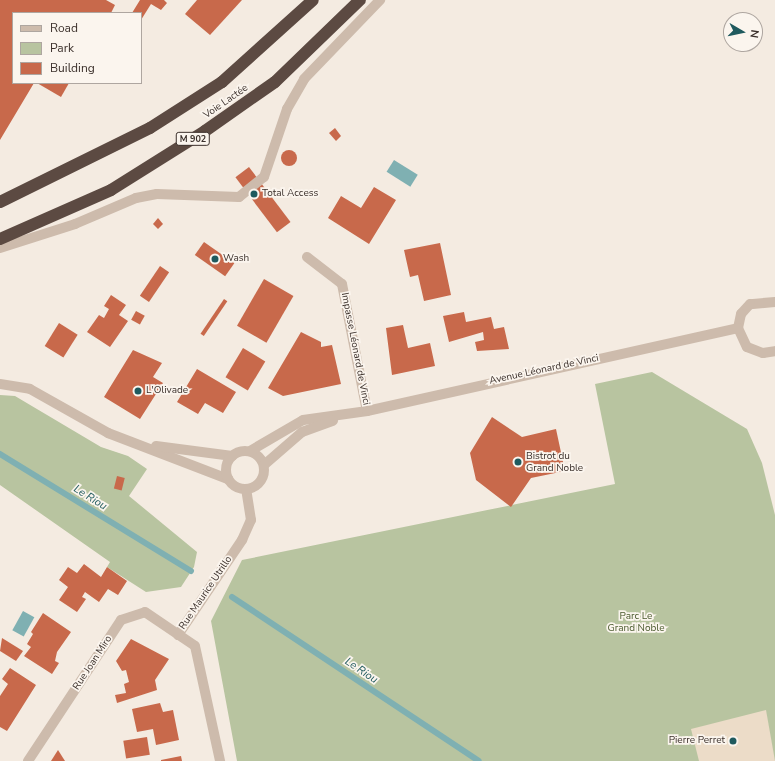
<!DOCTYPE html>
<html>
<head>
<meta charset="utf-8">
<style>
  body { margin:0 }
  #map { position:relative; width:775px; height:761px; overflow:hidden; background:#f4ebe1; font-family:"Nunito Sans",sans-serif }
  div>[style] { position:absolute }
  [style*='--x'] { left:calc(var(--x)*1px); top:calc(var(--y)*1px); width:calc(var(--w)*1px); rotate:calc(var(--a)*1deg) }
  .green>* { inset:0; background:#b8c4a0 }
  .plaza>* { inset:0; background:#ecdcc8 }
  .water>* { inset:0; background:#7fb0b2; transform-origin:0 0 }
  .stream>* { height:6px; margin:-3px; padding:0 3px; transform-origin:3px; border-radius:3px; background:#7fb0b2 }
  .building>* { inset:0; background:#c8694b; transform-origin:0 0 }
  .round { border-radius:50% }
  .minor>* { height:10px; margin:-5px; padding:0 5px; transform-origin:5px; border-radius:5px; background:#cdbbac }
  .minor>.ring { margin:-5px; padding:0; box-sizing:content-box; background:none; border:10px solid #cdbbac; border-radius:50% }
  .highway>* { height:12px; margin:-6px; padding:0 6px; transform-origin:6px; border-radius:6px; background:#5c4a42 }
  .dots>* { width:11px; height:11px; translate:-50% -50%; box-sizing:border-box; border:2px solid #fbf5ee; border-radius:50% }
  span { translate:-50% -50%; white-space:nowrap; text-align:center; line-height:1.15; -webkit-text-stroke:3.5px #fbf5ee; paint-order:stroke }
  .shield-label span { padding:1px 3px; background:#fbf5ee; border:1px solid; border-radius:3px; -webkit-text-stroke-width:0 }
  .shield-label { font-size:9px; color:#3b302b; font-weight:700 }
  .street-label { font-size:10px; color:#3b302b }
  .poi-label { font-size:10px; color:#3b302b }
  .left { translate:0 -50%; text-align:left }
  .right { translate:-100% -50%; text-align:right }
  .park-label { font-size:10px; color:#4a5a2e }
  .water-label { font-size:11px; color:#1f5a5e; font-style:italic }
  .legend { position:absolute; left:12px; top:12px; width:130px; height:72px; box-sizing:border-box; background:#fbf5ee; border:1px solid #aea6a0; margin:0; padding:5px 7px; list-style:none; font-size:12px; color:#3b302b }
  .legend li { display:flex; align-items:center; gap:8px; height:20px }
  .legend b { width:20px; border:1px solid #aea6a0 }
  .north { position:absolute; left:723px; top:12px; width:40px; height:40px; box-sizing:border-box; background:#fbf5ee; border:1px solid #aea6a0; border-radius:50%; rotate:99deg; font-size:11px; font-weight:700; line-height:16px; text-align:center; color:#3b302b }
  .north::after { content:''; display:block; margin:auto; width:14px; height:18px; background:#1f5a5e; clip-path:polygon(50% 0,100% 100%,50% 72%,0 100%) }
</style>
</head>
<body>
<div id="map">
  <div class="green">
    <i style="clip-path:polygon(652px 372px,747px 429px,762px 463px,775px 515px,775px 761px,237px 761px,211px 621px,242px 560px,615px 484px,595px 384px)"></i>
    <i style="clip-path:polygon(0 395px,15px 396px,101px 447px,128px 456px,147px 469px,129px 496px,197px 552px,194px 567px,181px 587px,146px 592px,107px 567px,110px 562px,0 485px)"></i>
  </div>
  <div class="plaza">
    <i style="clip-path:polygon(766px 710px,775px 761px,699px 761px,691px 729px)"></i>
  </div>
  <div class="water">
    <i style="left:394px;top:160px;width:28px;height:14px;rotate:32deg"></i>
    <i style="left:23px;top:611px;width:13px;height:22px;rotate:29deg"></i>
  </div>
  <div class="stream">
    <i style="--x:0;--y:454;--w:224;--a:31.5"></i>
    <i style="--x:232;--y:597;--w:296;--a:33.6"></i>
  </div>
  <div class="building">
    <i style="clip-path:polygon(0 0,106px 0,115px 5px,111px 13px,13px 13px,13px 83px,34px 83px,0 140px)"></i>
    <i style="clip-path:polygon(140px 0,164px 0,167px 3px,161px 10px,151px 4px,141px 20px,141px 13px,132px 13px)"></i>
    <i style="clip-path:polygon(197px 0,242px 0,210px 35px,185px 14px)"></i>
    <i style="clip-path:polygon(37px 83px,69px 83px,61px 97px)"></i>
    <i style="clip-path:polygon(335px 128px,341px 136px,336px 141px,329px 133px)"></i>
    <i class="round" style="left:281px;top:150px;width:16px;height:16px"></i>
    <i style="left:249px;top:167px;width:69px;height:17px;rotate:53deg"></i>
    <i style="clip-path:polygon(374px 187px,396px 200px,369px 244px,328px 218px,341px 196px,361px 208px)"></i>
    <i style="clip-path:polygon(158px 218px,163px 224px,158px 229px,153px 224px)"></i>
    <i style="left:204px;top:242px;width:37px;height:16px;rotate:35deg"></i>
    <i style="clip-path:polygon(440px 243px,451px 295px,424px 301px,418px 275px,410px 277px,404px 250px)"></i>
    <i style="left:160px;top:266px;width:11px;height:36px;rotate:34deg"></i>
    <i style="left:264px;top:279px;width:34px;height:54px;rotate:30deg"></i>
    <i style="clip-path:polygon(111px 295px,126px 305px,119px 315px,128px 321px,110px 347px,87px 332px,99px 315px,104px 318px,109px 309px,104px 306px)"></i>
    <i style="left:224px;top:299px;width:4px;height:42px;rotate:34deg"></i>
    <i style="left:136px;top:311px;width:10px;height:10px;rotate:29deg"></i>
    <i style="clip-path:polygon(464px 312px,466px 322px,491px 317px,494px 329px,504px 327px,509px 349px,477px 351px,475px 342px,484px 340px,483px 332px,449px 342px,443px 316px)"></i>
    <i style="left:59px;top:323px;width:22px;height:27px;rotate:32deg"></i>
    <i style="clip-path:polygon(403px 325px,408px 348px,430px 343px,435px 366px,392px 375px,386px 328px)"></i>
    <i style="clip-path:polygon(301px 332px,321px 342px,321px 347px,332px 345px,341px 384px,283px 396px,268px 388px)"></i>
    <i style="left:243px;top:348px;width:26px;height:34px;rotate:31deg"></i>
    <i style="clip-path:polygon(133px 350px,162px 363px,153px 377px,163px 383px,140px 419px,104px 397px)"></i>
    <i style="clip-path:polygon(197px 369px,236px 392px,223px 413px,205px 403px,198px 414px,177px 402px)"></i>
    <i style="clip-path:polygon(492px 417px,522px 437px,556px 429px,565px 471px,531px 478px,511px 507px,476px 480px,470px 453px)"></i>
    <i style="left:117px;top:476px;width:8px;height:13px;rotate:14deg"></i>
    <i style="clip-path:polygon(84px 564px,101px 577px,107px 567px,127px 581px,118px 595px,108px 589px,99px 602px,85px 592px,82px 597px,86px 599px,77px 612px,59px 600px,68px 587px,59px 580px,68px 567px,77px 573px)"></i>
    <i style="clip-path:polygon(43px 613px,71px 632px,57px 652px,55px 661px,59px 663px,52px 674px,24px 656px,31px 647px,27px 644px,33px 634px,31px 632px)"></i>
    <i style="clip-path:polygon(2px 638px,23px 651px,16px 661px,0 651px)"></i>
    <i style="clip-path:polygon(131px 639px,169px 659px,155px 680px,157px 690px,117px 703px,115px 695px,126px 693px,124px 684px,129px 682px,126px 670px,122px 671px,116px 661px)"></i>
    <i style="clip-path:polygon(10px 668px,36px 685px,7px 731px,0 727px,0 696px,8px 684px,2px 679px)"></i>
    <i style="clip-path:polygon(160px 703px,163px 712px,173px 710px,179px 740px,156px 745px,153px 729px,137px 732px,132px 709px)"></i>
    <i style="left:147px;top:737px;width:18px;height:24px;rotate:81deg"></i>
    <i style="clip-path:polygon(58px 750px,65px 761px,51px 761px)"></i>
    <i style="clip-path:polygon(181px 756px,182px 761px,161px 761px,161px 760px)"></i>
  </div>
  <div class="minor">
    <i style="--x:0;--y:248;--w:79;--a:-17.7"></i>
    <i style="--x:75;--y:224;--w:66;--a:-23.1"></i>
    <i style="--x:136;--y:198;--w:21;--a:-11"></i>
    <i style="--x:157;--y:194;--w:82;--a:2.1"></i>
    <i style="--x:239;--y:197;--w:32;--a:-39"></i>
    <i style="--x:264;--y:177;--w:72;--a:-71.3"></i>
    <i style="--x:287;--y:109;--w:34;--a:-60"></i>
    <i style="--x:304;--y:79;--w:110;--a:-46.1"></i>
    <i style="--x:307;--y:257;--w:44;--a:37.6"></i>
    <i style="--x:342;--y:284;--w:129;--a:78.9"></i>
    <i style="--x:775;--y:302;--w:25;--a:175"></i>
    <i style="--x:750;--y:304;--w:13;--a:132"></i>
    <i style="--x:741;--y:314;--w:14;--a:102"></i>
    <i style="--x:738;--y:328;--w:21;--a:65"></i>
    <i style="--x:747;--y:347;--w:17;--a:21"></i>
    <i style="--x:763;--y:353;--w:12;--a:-9"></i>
    <i style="--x:0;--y:384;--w:30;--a:9"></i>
    <i style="--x:30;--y:389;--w:90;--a:29.4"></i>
    <i style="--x:108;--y:433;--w:129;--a:21"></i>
    <i style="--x:156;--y:446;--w:77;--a:7.5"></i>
    <i class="ring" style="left:226px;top:451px;width:28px;height:28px"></i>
    <i style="--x:250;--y:451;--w:61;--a:-30.3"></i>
    <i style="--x:303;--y:420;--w:65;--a:-8"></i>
    <i style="--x:367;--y:411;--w:380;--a:-12.6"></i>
    <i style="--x:264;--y:465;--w:50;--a:-41"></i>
    <i style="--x:302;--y:432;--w:33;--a:-20"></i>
    <i style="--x:178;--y:635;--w:115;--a:-56"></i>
    <i style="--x:242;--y:540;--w:22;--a:-66"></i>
    <i style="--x:251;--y:520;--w:30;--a:-99"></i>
    <i style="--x:28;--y:761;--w:169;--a:-56.6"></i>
    <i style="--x:121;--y:620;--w:25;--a:-18"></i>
    <i style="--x:145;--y:612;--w:60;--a:34.2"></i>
    <i style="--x:195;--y:646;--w:118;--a:77.7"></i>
  </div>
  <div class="highway">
    <i style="--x:0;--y:202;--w:167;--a:-26.3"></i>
    <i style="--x:150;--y:128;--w:85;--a:-32.6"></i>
    <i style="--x:222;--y:82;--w:122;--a:-42"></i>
    <i style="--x:0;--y:239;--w:121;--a:-23.8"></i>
    <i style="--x:111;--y:190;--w:111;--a:-32.1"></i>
    <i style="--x:205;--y:131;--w:85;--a:-35"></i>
    <i style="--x:275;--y:82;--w:118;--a:-44"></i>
  </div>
  <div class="dots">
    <i style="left:254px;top:194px;background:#1f5a5e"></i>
    <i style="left:215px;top:259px;background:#1f5a5e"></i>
    <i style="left:138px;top:391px;background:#1f5a5e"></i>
    <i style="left:518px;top:462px;background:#1f5a5e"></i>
    <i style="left:733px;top:741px;background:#1f5a5e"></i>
  </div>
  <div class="shield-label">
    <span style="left:193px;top:139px">M 902</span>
  </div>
  <div class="street-label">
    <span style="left:226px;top:102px;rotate:-35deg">Voie Lactée</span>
    <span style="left:355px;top:349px;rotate:79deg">Impasse Léonard de Vinci</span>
    <span style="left:544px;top:370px;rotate:-12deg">Avenue Léonard de Vinci</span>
    <span style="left:206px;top:593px;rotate:-56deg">Rue Maurice Utrillo</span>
    <span style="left:93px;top:663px;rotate:-57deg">Rue Joan Miro</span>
  </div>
  <div class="poi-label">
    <span class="left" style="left:262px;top:194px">Total Access</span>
    <span class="left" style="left:223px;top:259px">Wash</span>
    <span class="left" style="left:146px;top:391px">L'Olivade</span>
    <span class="left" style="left:526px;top:462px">Bistrot du<br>Grand Noble</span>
    <span class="right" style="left:725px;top:741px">Pierre Perret</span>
  </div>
  <div class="park-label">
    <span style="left:636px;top:622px">Parc Le<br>Grand Noble</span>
  </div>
  <div class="water-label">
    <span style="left:90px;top:498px;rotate:32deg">Le Riou</span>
    <span style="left:361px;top:671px;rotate:34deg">Le Riou</span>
  </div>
  <ul class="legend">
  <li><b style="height:5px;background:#cdbbac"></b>Road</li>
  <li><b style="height:11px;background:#b8c4a0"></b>Park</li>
  <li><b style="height:11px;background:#c8694b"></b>Building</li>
  </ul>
  <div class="north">N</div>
</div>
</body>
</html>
